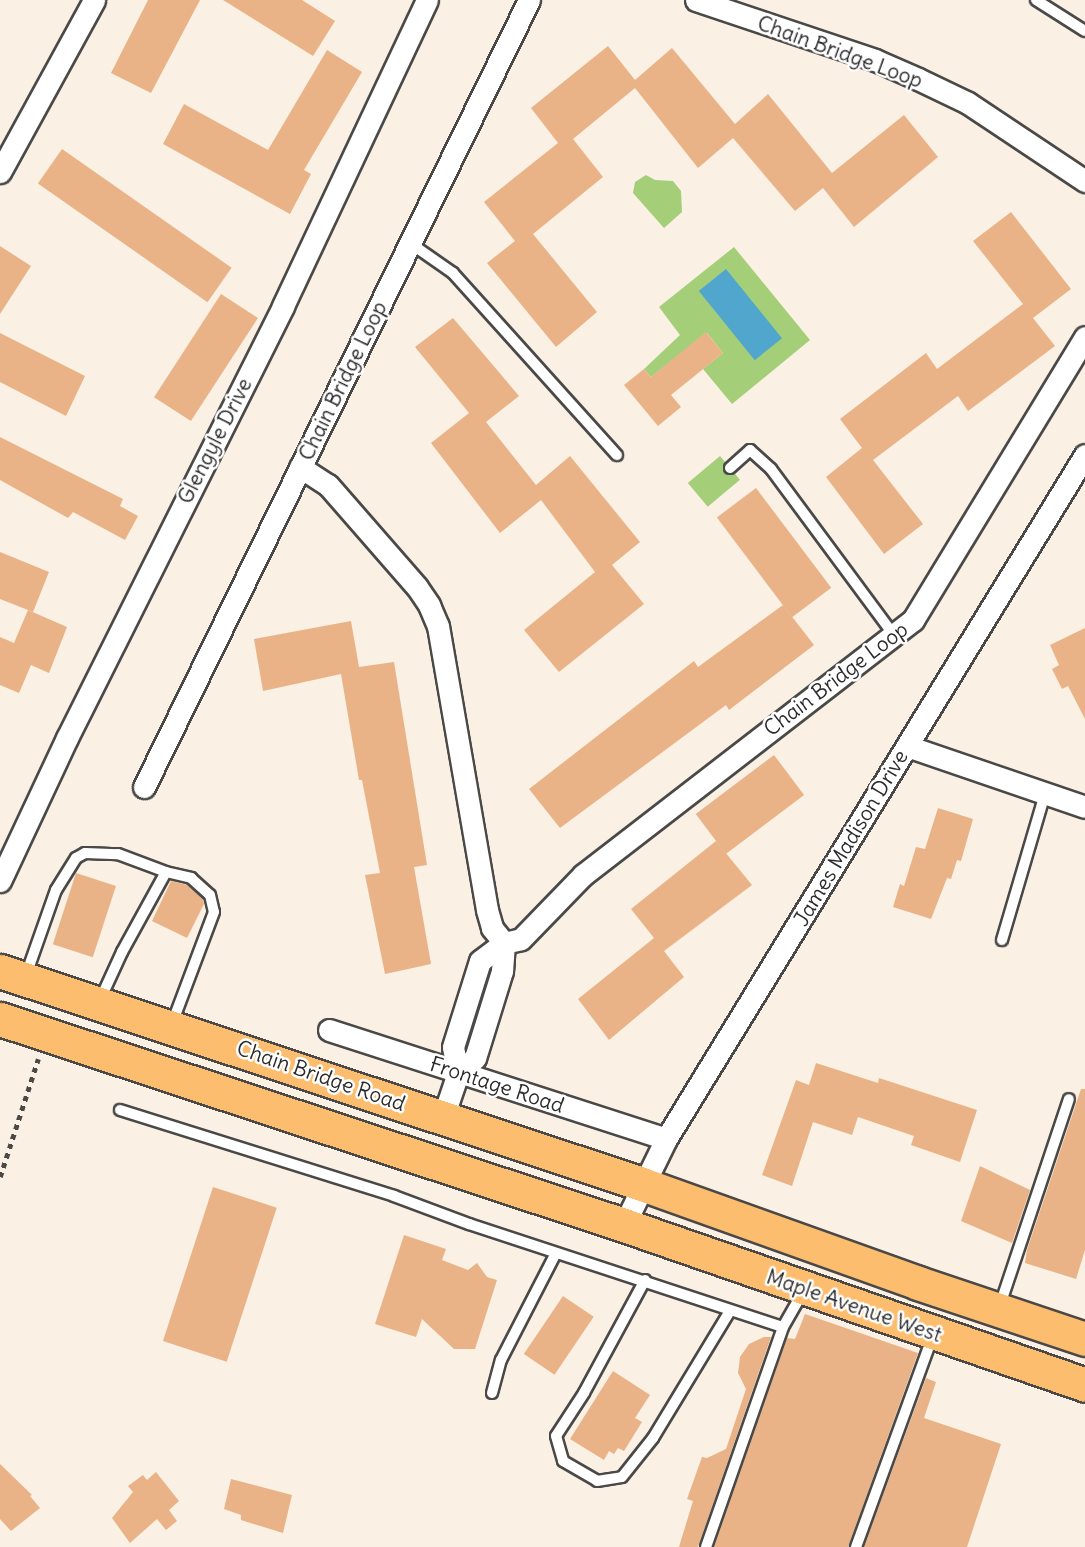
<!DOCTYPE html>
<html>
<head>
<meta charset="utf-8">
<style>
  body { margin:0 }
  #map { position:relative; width:1085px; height:1547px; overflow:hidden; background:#faf0e3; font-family:Delius,sans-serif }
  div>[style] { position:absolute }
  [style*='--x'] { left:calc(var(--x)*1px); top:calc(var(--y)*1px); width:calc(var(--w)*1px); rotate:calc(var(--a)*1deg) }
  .green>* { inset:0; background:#a5ce79; transform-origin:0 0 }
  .water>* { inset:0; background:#50a6cc; transform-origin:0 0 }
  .building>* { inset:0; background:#eab387; transform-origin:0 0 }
  .path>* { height:4.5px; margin-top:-2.25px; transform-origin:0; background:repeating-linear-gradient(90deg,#4a4947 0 5px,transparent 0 10px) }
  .roads { filter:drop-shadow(2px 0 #4a4947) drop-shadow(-2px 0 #4a4947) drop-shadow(0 2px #4a4947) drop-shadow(0 -2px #4a4947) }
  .service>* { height:10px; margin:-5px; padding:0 5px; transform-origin:5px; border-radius:5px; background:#fff }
  .minor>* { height:21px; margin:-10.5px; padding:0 10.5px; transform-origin:10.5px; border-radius:10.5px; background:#fff }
  .primary>* { height:33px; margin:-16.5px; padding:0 16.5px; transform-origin:16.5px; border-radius:16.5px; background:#fcbd6f }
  span { translate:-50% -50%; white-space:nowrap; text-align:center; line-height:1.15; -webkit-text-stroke:5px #fff; paint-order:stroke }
  .street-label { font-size:21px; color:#2b2b2b }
</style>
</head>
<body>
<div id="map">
  <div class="green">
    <i style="clip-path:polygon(646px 175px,655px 180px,673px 181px,681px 191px,682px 212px,664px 228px,633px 193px,635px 182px)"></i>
    <i style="clip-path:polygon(734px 247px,810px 340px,732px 404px,703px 369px,723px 353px,707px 333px,651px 377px,644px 369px,680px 335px,659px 307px)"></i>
    <i style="left:720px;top:456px;width:31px;height:42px;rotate:50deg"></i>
  </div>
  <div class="water">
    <i style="left:726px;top:269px;width:89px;height:35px;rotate:51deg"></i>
  </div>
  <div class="building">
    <i style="clip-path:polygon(148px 0,200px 0,151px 93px,111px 73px)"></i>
    <i style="clip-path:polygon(223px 0,302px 0,335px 21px,313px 56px)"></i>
    <i style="clip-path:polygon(608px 46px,635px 80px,672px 48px,735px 124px,768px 94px,832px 173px,904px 115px,938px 157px,854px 227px,823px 188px,795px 211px,733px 138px,698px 168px,635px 88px,573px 139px,603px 177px,533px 234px,597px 312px,556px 347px,487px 263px,515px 241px,484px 202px,558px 143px,531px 108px)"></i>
    <i style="clip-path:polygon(327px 50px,362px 72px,304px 170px,311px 174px,290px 214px,163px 144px,184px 104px,268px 150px)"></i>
    <i style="left:62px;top:149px;width:207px;height:42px;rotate:35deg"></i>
    <i style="clip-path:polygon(1011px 212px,1071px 289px,1033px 318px,1055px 346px,968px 411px,958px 396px,873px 460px,923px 524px,884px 554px,826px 477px,862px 448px,840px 419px,926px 353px,937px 369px,1023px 304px,973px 241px)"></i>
    <i style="clip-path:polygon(0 246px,31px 266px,0 314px)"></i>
    <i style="left:221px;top:294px;width:44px;height:123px;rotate:33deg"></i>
    <i style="clip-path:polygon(453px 318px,519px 396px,486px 422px,536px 485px,570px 456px,640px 542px,612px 565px,644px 604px,559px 672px,524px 630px,595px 572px,541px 500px,500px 533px,431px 443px,469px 413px,415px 347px)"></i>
    <i style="clip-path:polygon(706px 332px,723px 353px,671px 395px,681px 407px,658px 426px,624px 385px,644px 369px,651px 377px)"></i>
    <i style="clip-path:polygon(0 333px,85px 376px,66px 416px,0 382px)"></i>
    <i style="clip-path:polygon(0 437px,123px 499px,120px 506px,138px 516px,125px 540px,73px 512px,68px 518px,0 480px)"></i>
    <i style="left:756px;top:488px;width:125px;height:49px;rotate:53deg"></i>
    <i style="clip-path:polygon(0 552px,49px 572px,33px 612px,0 599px)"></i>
    <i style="clip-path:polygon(783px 605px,814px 645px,729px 710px,726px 705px,560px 828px,529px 789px,694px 661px,698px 667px)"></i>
    <i style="clip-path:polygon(28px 610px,67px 627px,49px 673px,31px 665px,19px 693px,0 685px,0 637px,14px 643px)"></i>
    <i style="clip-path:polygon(351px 621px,359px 667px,394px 662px,427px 865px,414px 867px,431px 964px,385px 974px,365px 875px,380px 873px,362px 780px,359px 780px,341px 674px,263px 691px,254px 639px)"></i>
    <i style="clip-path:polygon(1085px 628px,1085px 719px,1068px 686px,1062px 689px,1052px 669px,1059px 665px,1050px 645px)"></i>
    <i style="left:774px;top:755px;width:50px;height:98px;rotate:53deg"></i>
    <i style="clip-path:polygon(938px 808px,973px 819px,961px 861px,957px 860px,951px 879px,947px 878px,931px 919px,893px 907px,900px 884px,904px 886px,916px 847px,925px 849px)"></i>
    <i style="clip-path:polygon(716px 841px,752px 885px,664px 951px,684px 977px,609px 1040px,578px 999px,654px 938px,631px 909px)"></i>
    <i style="left:76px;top:873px;width:42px;height:75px;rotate:18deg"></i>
    <i style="clip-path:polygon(171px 881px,187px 885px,203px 899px,204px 904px,187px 938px,152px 921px)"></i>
    <i style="clip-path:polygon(816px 1063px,878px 1083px,879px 1078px,977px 1110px,960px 1162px,911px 1145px,914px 1136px,858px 1117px,852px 1135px,813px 1122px,792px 1186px,762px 1175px,796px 1080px,809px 1085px)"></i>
    <i style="clip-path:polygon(1081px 1089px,1085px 1089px,1085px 1250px,1076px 1279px,1025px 1263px,1027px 1250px)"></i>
    <i style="clip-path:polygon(980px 1166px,1030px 1190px,1012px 1243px,961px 1221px)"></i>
    <i style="left:213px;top:1187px;width:67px;height:162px;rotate:18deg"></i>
    <i style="clip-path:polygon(404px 1235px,446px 1249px,442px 1260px,468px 1270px,477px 1263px,487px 1277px,497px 1280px,475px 1349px,454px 1349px,422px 1319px,416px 1337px,375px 1324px)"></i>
    <i style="left:563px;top:1296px;width:37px;height:70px;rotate:34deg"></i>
    <i style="clip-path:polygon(805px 1314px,918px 1353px,848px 1547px,714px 1547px,787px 1338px,795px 1339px)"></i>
    <i style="clip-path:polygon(764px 1337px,771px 1337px,698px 1547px,679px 1547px,693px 1501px,687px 1499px,702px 1457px,707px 1458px,726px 1449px,746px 1389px,738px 1373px,740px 1357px,749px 1344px)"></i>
    <i style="clip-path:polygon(613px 1371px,650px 1395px,635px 1418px,642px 1422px,624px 1451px,618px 1448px,614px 1454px,609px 1451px,604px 1460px,570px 1439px)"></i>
    <i style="clip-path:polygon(926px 1378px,936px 1382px,924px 1418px,1001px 1444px,967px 1547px,864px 1547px)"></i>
    <i style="clip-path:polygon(0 1464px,32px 1495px,30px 1496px,40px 1508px,11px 1531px,0 1519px)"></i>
    <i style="clip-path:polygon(156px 1472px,179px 1501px,169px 1510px,177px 1521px,166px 1530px,157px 1519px,130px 1543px,112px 1518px,133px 1492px,128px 1486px,143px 1475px,147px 1480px)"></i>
    <i style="clip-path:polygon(231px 1479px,292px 1495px,283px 1533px,241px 1520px,241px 1515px,224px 1509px)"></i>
  </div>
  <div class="path">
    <i style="--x:0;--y:1177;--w:124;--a:-72.1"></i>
  </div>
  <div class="roads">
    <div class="service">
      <i style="--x:1036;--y:0;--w:58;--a:32.3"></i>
      <i style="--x:410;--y:243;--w:52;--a:34.9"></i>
      <i style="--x:453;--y:273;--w:245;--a:48"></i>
      <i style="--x:730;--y:468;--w:27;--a:-42"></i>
      <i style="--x:750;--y:450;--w:28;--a:42"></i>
      <i style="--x:771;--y:469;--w:207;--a:53.5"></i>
      <i style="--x:1002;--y:940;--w:152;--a:-73.6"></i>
      <i style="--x:26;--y:975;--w:90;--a:-70.6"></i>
      <i style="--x:56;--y:890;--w:38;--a:-58"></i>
      <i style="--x:76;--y:858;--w:10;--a:-29"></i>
      <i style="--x:85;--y:853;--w:33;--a:2"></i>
      <i style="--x:118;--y:854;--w:51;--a:20.6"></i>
      <i style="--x:166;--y:872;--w:26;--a:13"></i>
      <i style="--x:191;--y:878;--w:25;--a:42"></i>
      <i style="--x:210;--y:895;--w:17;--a:77"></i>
      <i style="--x:214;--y:912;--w:120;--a:110.6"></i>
      <i style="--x:100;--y:1000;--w:53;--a:-65.4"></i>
      <i style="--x:122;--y:952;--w:91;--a:-61.2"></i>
      <i style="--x:120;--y:1110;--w:287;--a:17.4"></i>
      <i style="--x:394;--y:1196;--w:80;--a:20.5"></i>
      <i style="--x:469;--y:1224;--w:330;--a:18.2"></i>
      <i style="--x:783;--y:1327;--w:40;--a:-60.3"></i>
      <i style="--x:645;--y:1280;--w:128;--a:118.4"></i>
      <i style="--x:584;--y:1393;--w:51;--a:123.1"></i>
      <i style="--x:556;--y:1436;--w:26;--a:74"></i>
      <i style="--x:563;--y:1461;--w:39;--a:30"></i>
      <i style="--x:597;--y:1481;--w:25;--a:-9"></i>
      <i style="--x:622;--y:1477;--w:50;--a:-51.5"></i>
      <i style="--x:653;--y:1438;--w:149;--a:-58.8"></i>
      <i style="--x:1000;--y:1305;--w:217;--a:-71.5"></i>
      <i style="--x:492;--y:1393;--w:34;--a:-75"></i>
      <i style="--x:501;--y:1360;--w:120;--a:-62.8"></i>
      <i style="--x:706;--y:1547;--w:233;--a:-70.7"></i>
      <i style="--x:856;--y:1547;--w:225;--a:-70"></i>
    </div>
    <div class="minor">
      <i style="--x:696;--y:0;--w:189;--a:18.5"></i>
      <i style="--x:875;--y:60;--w:47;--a:23.8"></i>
      <i style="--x:918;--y:79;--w:55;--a:25.6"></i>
      <i style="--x:968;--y:103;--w:141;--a:33.7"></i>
      <i style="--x:0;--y:172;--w:196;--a:-61.3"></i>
      <i style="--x:300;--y:467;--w:33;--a:33"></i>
      <i style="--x:328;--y:485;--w:135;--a:48.9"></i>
      <i style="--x:417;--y:587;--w:22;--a:56"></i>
      <i style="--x:429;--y:605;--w:23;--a:67"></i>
      <i style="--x:438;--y:626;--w:288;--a:80.2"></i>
      <i style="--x:487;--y:910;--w:19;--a:74"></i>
      <i style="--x:492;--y:928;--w:19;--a:51"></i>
      <i style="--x:504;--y:943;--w:28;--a:94"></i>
      <i style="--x:502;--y:971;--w:91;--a:107.2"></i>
      <i style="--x:475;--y:1058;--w:23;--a:139"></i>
      <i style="--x:458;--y:1073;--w:46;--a:108.8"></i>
      <i style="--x:907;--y:746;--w:188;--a:18.9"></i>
      <i style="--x:144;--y:787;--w:876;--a:-63.93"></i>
      <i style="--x:0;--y:881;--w:158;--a:-64.9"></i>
      <i style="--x:67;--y:738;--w:483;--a:-63.4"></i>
      <i style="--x:283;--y:306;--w:338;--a:-64.8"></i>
      <i style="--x:329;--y:1030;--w:354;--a:17.9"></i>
      <i style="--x:458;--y:1073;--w:26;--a:-101"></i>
      <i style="--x:453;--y:1047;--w:90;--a:-72.6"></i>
      <i style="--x:480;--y:961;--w:30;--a:-37"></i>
      <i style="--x:504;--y:943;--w:17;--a:-13"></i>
      <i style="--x:521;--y:939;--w:89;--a:-45.9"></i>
      <i style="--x:583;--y:875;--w:417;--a:-37.7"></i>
      <i style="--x:913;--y:620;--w:331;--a:-58.7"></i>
      <i style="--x:624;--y:1225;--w:96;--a:-64"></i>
      <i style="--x:666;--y:1139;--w:802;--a:-58.51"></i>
    </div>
    <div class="primary">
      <i style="--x:0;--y:971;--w:676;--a:18.35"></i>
      <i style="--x:642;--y:1184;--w:293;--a:19.7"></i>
      <i style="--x:918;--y:1283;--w:176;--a:18.5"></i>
      <i style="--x:0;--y:1019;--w:657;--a:18.27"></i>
      <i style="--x:624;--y:1225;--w:488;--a:19.1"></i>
    </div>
  </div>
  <div class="street-label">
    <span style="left:840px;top:52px;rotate:20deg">Chain Bridge Loop</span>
    <span style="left:343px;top:381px;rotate:-64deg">Chain Bridge Loop</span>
    <span style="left:215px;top:441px;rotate:-63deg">Glengyle Drive</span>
    <span style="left:836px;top:679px;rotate:-37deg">Chain Bridge Loop</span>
    <span style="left:851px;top:838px;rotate:-59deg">James Madison Drive</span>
    <span style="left:321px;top:1076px;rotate:19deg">Chain Bridge Road</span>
    <span style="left:497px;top:1085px;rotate:18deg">Frontage Road</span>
    <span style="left:854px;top:1306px;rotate:19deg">Maple Avenue West</span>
  </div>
</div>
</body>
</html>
